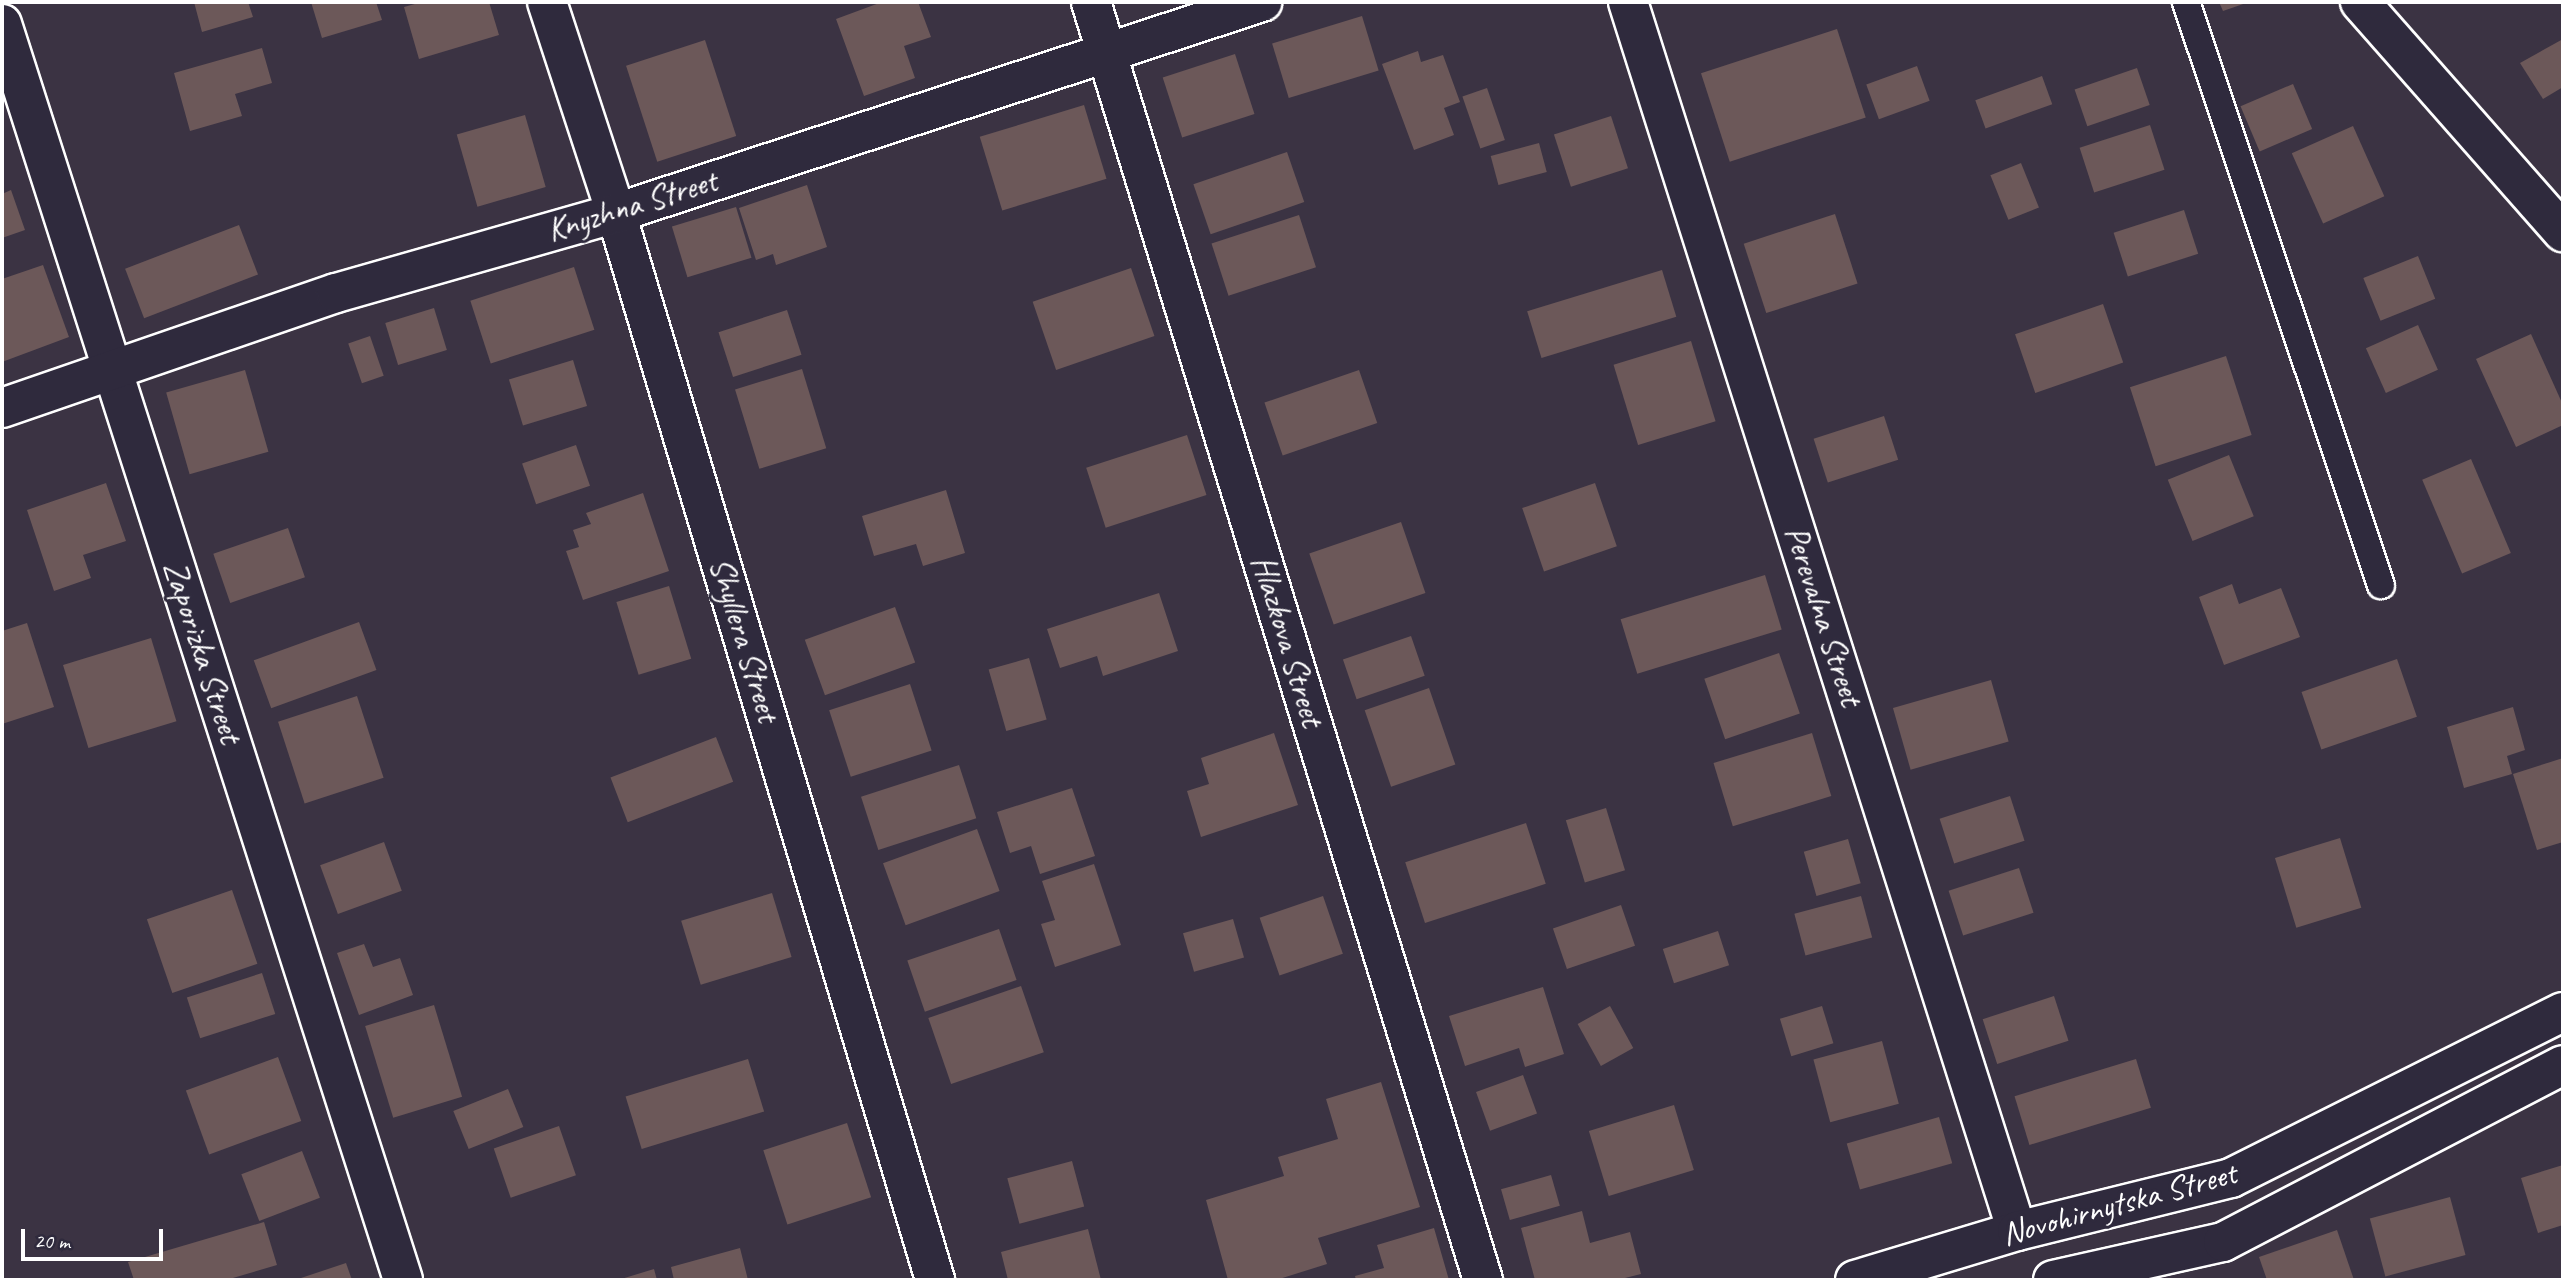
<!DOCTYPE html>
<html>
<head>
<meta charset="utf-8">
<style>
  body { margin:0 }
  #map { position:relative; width:2565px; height:1282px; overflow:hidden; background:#3b3343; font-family:Caveat,sans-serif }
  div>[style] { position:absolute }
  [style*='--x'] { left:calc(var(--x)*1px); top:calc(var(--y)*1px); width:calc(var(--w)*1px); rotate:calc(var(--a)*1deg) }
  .building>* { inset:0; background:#6c5859; transform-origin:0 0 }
  .roads { filter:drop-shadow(2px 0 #fff) drop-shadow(-2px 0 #fff) drop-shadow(0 2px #fff) drop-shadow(0 -2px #fff) }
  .lane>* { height:26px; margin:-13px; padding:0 13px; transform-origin:13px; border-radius:13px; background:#2f2a3d }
  .street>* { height:38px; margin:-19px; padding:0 19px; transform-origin:19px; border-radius:19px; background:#2f2a3d }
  span { translate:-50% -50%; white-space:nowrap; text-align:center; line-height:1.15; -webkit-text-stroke:6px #2f2a3d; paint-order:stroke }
  .street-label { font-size:33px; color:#fff }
  .frame { position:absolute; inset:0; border:4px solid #fff; pointer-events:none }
  .scale { position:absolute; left:21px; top:1229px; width:142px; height:32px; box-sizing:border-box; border:4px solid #fff; border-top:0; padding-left:9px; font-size:21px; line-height:24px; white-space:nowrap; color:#fff; -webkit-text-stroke:5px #2f2a3d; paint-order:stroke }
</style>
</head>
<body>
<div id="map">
  <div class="building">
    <i style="clip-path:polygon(194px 2px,248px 2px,253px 17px,202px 32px)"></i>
    <i style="clip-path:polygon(311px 2px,376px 2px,382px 20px,322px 38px)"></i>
    <i style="clip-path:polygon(422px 2px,489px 2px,499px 35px,419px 59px,404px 7px)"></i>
    <i style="clip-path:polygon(882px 2px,918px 2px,931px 37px,904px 46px,915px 78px,864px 96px,836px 19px)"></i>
    <i style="clip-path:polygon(2219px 2px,2249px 2px,2223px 11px)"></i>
    <i style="left:1362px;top:16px;width:57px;height:94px;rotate:73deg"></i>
    <i style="left:1837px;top:29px;width:93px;height:143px;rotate:72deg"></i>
    <i style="clip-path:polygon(2563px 39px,2563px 87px,2543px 99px,2520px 63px)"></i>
    <i style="left:705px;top:40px;width:101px;height:83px;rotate:72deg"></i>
    <i style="clip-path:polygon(262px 48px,272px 83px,235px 94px,242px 116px,190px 131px,174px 73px)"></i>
    <i style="clip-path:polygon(1418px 51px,1421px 62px,1443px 55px,1460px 102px,1444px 108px,1454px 135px,1414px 150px,1382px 64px)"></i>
    <i style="left:1235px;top:54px;width:63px;height:76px;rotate:72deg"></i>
    <i style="left:1917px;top:66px;width:37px;height:54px;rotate:70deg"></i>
    <i style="left:2137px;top:68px;width:39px;height:66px;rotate:71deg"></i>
    <i style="left:2042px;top:76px;width:30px;height:71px;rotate:70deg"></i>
    <i style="left:2293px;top:84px;width:49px;height:57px;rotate:67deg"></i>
    <i style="left:1487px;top:88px;width:55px;height:26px;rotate:71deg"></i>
    <i style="left:1084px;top:105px;width:77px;height:109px;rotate:73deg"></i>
    <i style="left:525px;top:115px;width:75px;height:71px;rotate:74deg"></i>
    <i style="left:1611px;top:116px;width:55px;height:60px;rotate:72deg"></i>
    <i style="left:2150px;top:125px;width:47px;height:74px;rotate:72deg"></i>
    <i style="left:2353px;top:126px;width:77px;height:67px;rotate:66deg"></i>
    <i style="left:1539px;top:143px;width:30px;height:50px;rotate:75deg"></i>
    <i style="left:1287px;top:152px;width:53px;height:99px;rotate:71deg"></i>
    <i style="left:2021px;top:163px;width:48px;height:33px;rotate:68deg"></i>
    <i style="clip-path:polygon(807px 185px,827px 247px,776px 265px,773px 254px,756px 260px,739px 208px)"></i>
    <i style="clip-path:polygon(11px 190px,25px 230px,2px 238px,2px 194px)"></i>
    <i style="left:736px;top:207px;width:53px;height:67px;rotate:73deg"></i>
    <i style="left:2184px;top:210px;width:46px;height:74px;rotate:72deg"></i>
    <i style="left:1835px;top:214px;width:73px;height:96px;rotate:72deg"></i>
    <i style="left:1299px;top:215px;width:55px;height:92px;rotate:72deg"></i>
    <i style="left:239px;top:225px;width:53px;height:122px;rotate:69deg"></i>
    <i style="left:2418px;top:256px;width:46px;height:59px;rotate:68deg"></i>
    <i style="clip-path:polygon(43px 265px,69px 337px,2px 362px,2px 279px)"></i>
    <i style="left:574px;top:267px;width:66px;height:109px;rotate:72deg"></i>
    <i style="left:1131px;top:268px;width:72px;height:104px;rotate:71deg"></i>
    <i style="left:1662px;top:270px;width:49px;height:141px;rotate:73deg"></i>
    <i style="left:2103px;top:304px;width:62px;height:93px;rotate:71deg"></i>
    <i style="left:434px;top:308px;width:44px;height:51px;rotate:73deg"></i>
    <i style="left:787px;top:310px;width:47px;height:72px;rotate:72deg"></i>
    <i style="left:2418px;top:325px;width:49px;height:57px;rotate:66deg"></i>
    <i style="clip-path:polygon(2531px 334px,2563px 405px,2563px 425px,2516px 447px,2476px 359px)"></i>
    <i style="left:370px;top:336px;width:42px;height:23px;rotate:71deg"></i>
    <i style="left:1691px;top:341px;width:84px;height:81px;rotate:73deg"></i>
    <i style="left:2226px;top:356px;width:83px;height:101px;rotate:72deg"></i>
    <i style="left:573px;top:360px;width:48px;height:67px;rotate:73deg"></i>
    <i style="left:802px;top:369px;width:83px;height:70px;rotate:73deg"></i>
    <i style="left:245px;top:370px;width:85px;height:82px;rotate:74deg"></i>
    <i style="left:1359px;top:370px;width:56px;height:100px;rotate:71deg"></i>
    <i style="left:1884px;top:416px;width:46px;height:74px;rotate:72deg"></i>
    <i style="left:1187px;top:435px;width:63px;height:106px;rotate:72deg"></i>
    <i style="left:576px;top:445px;width:43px;height:57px;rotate:71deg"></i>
    <i style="left:2229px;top:455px;width:66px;height:66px;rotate:68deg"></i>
    <i style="left:2471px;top:459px;width:102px;height:53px;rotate:67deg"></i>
    <i style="clip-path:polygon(106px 483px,126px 541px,83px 555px,91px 578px,54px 591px,27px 510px)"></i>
    <i style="left:1595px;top:483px;width:67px;height:77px;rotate:71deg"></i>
    <i style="clip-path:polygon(946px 490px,965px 553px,923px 566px,916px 544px,874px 556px,862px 516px)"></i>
    <i style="clip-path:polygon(643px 493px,669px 571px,583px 600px,566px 551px,579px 547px,573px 530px,591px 524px,586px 513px)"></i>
    <i style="left:1401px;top:522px;width:75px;height:97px;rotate:71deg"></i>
    <i style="left:288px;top:528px;width:52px;height:79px;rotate:71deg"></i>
    <i style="left:1765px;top:575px;width:57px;height:151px;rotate:73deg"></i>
    <i style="clip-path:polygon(2232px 584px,2239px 604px,2281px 588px,2300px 637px,2224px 665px,2199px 597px)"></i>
    <i style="left:669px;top:586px;width:76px;height:55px;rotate:73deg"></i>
    <i style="clip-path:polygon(1159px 593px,1178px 651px,1103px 676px,1097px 656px,1060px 668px,1047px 629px)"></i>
    <i style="left:895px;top:607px;width:59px;height:96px;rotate:70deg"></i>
    <i style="left:359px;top:622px;width:51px;height:112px;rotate:70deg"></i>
    <i style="clip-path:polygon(27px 623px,54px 707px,2px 724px,2px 631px)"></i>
    <i style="left:1411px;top:636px;width:42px;height:72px;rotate:71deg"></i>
    <i style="left:151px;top:638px;width:87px;height:92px;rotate:73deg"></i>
    <i style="left:1779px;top:653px;width:64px;height:79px;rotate:71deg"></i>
    <i style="left:1029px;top:658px;width:64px;height:42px;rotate:74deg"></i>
    <i style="left:2397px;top:659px;width:61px;height:101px;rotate:71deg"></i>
    <i style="left:1991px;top:680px;width:64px;height:102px;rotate:74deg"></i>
    <i style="left:910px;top:684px;width:70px;height:85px;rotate:72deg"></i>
    <i style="left:1429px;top:688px;width:81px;height:68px;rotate:71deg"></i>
    <i style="left:357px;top:696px;width:86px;height:83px;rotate:72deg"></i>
    <i style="clip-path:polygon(2513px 707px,2525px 750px,2507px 756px,2512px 774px,2464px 788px,2447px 727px)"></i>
    <i style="clip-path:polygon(1274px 733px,1298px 805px,1201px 837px,1187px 791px,1209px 784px,1201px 758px)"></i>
    <i style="left:1812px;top:733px;width:66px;height:103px;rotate:73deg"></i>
    <i style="left:716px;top:737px;width:48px;height:113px;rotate:69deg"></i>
    <i style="clip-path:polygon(2563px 758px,2563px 842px,2537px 850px,2513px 774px)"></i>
    <i style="left:959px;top:765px;width:56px;height:103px;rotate:72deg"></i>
    <i style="clip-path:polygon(1072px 788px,1095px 856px,1040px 874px,1031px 846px,1010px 853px,997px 812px)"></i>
    <i style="left:2010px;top:796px;width:47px;height:74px;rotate:72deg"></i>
    <i style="left:1606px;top:808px;width:65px;height:42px;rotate:73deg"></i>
    <i style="left:1526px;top:823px;width:64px;height:127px;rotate:72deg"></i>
    <i style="left:977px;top:829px;width:66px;height:100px;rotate:70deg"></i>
    <i style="left:2340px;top:838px;width:73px;height:68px;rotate:73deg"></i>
    <i style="left:1848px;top:839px;width:46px;height:46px;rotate:74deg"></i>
    <i style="left:384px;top:842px;width:52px;height:68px;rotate:70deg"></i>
    <i style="clip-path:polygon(1094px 864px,1121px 945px,1055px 967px,1041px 924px,1055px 920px,1042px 881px)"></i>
    <i style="left:2019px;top:868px;width:47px;height:74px;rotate:72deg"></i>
    <i style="left:232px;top:890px;width:78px;height:90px;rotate:71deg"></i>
    <i style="left:772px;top:893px;width:67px;height:95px;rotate:73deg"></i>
    <i style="left:1323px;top:896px;width:61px;height:67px;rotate:71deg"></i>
    <i style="left:1861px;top:896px;width:43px;height:69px;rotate:75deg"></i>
    <i style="left:1621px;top:905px;width:43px;height:72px;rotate:71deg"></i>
    <i style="left:1233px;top:919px;width:40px;height:52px;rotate:74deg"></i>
    <i style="left:999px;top:929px;width:54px;height:97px;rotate:71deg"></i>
    <i style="left:1718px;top:931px;width:36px;height:58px;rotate:72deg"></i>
    <i style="clip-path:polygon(364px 944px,373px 967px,400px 958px,413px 995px,359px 1015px,337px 953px)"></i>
    <i style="left:262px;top:973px;width:43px;height:79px;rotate:72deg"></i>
    <i style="left:1021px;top:986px;width:70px;height:98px;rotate:71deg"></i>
    <i style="clip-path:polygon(1543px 987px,1564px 1054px,1525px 1067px,1519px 1048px,1465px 1066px,1449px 1016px)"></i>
    <i style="left:2054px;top:996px;width:47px;height:75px;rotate:72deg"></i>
    <i style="left:434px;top:1005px;width:96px;height:72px;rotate:73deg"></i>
    <i style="left:1610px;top:1006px;width:48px;height:37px;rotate:61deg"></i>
    <i style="left:1822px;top:1006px;width:39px;height:44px;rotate:73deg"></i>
    <i style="left:1882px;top:1041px;width:65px;height:71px;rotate:75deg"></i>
    <i style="left:278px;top:1057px;width:68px;height:98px;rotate:70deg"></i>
    <i style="left:748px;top:1059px;width:55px;height:128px;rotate:73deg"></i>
    <i style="left:2136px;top:1059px;width:51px;height:127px;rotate:73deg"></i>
    <i style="left:1523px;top:1075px;width:41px;height:50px;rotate:70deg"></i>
    <i style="clip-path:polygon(1381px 1082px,1420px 1207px,1318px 1238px,1327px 1264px,1276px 1280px,1228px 1280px,1206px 1200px,1284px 1176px,1278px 1157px,1338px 1139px,1326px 1099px)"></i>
    <i style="left:508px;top:1089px;width:41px;height:59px;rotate:68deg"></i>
    <i style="left:1674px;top:1105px;width:68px;height:89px;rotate:73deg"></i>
    <i style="left:1939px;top:1117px;width:48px;height:96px;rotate:74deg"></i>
    <i style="left:847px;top:1123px;width:78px;height:88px;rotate:72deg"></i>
    <i style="left:559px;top:1126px;width:52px;height:69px;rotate:71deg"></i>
    <i style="left:302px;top:1151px;width:50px;height:65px;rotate:69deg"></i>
    <i style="left:1072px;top:1161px;width:47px;height:67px;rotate:75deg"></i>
    <i style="clip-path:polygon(2563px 1165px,2563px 1225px,2538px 1233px,2521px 1178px)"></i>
    <i style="left:1551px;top:1175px;width:32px;height:52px;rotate:74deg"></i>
    <i style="left:2450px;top:1197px;width:60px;height:83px;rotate:75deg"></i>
    <i style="clip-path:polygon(1582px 1211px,1590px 1243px,1630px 1232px,1641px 1274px,1617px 1280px,1535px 1280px,1521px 1228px)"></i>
    <i style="clip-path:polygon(264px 1222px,277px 1265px,226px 1280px,134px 1280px,128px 1262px)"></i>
    <i style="clip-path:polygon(1434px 1228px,1449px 1280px,1356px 1280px,1355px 1276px,1384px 1268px,1377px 1245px)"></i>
    <i style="clip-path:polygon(1088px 1229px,1101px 1280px,1008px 1280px,1001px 1252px)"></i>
    <i style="clip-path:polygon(2337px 1230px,2354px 1280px,2267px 1280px,2259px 1257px)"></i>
    <i style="clip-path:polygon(740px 1248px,748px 1280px,674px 1280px,671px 1267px)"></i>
    <i style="clip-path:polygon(346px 1263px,352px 1280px,295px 1280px)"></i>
    <i style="clip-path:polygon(654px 1269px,657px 1280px,618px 1280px)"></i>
  </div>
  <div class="roads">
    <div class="lane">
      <i style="--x:2186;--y:2;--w:615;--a:71.51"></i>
    </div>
    <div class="street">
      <i style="--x:547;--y:2;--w:222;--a:71.9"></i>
      <i style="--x:616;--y:213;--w:1114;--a:73.35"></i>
      <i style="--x:1091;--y:2;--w:1337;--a:72.95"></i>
      <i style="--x:1628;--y:2;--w:1289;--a:72.44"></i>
      <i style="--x:2360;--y:2;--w:307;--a:48.6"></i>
      <i style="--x:2;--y:24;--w:1318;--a:72.29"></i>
      <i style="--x:2;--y:408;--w:353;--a:-19"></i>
      <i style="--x:336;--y:293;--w:291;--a:-15.9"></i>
      <i style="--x:616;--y:213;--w:680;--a:-18.09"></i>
      <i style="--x:1855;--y:1280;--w:169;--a:-16.8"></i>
      <i style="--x:2017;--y:1231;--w:220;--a:-13.9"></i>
      <i style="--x:2231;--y:1178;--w:371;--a:-26.6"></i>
      <i style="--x:2053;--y:1280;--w:174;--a:-12.6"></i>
      <i style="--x:2223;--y:1242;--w:383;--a:-27.5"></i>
    </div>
  </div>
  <div class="street-label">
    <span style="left:632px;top:206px;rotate:-17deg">Knyzhna Street</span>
    <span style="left:1823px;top:616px;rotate:72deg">Perevalna Street</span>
    <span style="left:744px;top:640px;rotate:73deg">Shyllera Street</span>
    <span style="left:1287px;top:641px;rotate:73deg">Hlazkova Street</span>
    <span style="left:202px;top:652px;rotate:72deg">Zaporizka Street</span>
    <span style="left:2119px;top:1204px;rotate:-15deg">Novohirnytska Street</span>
  </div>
  <div class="frame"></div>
  <div class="scale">20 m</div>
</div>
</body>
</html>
